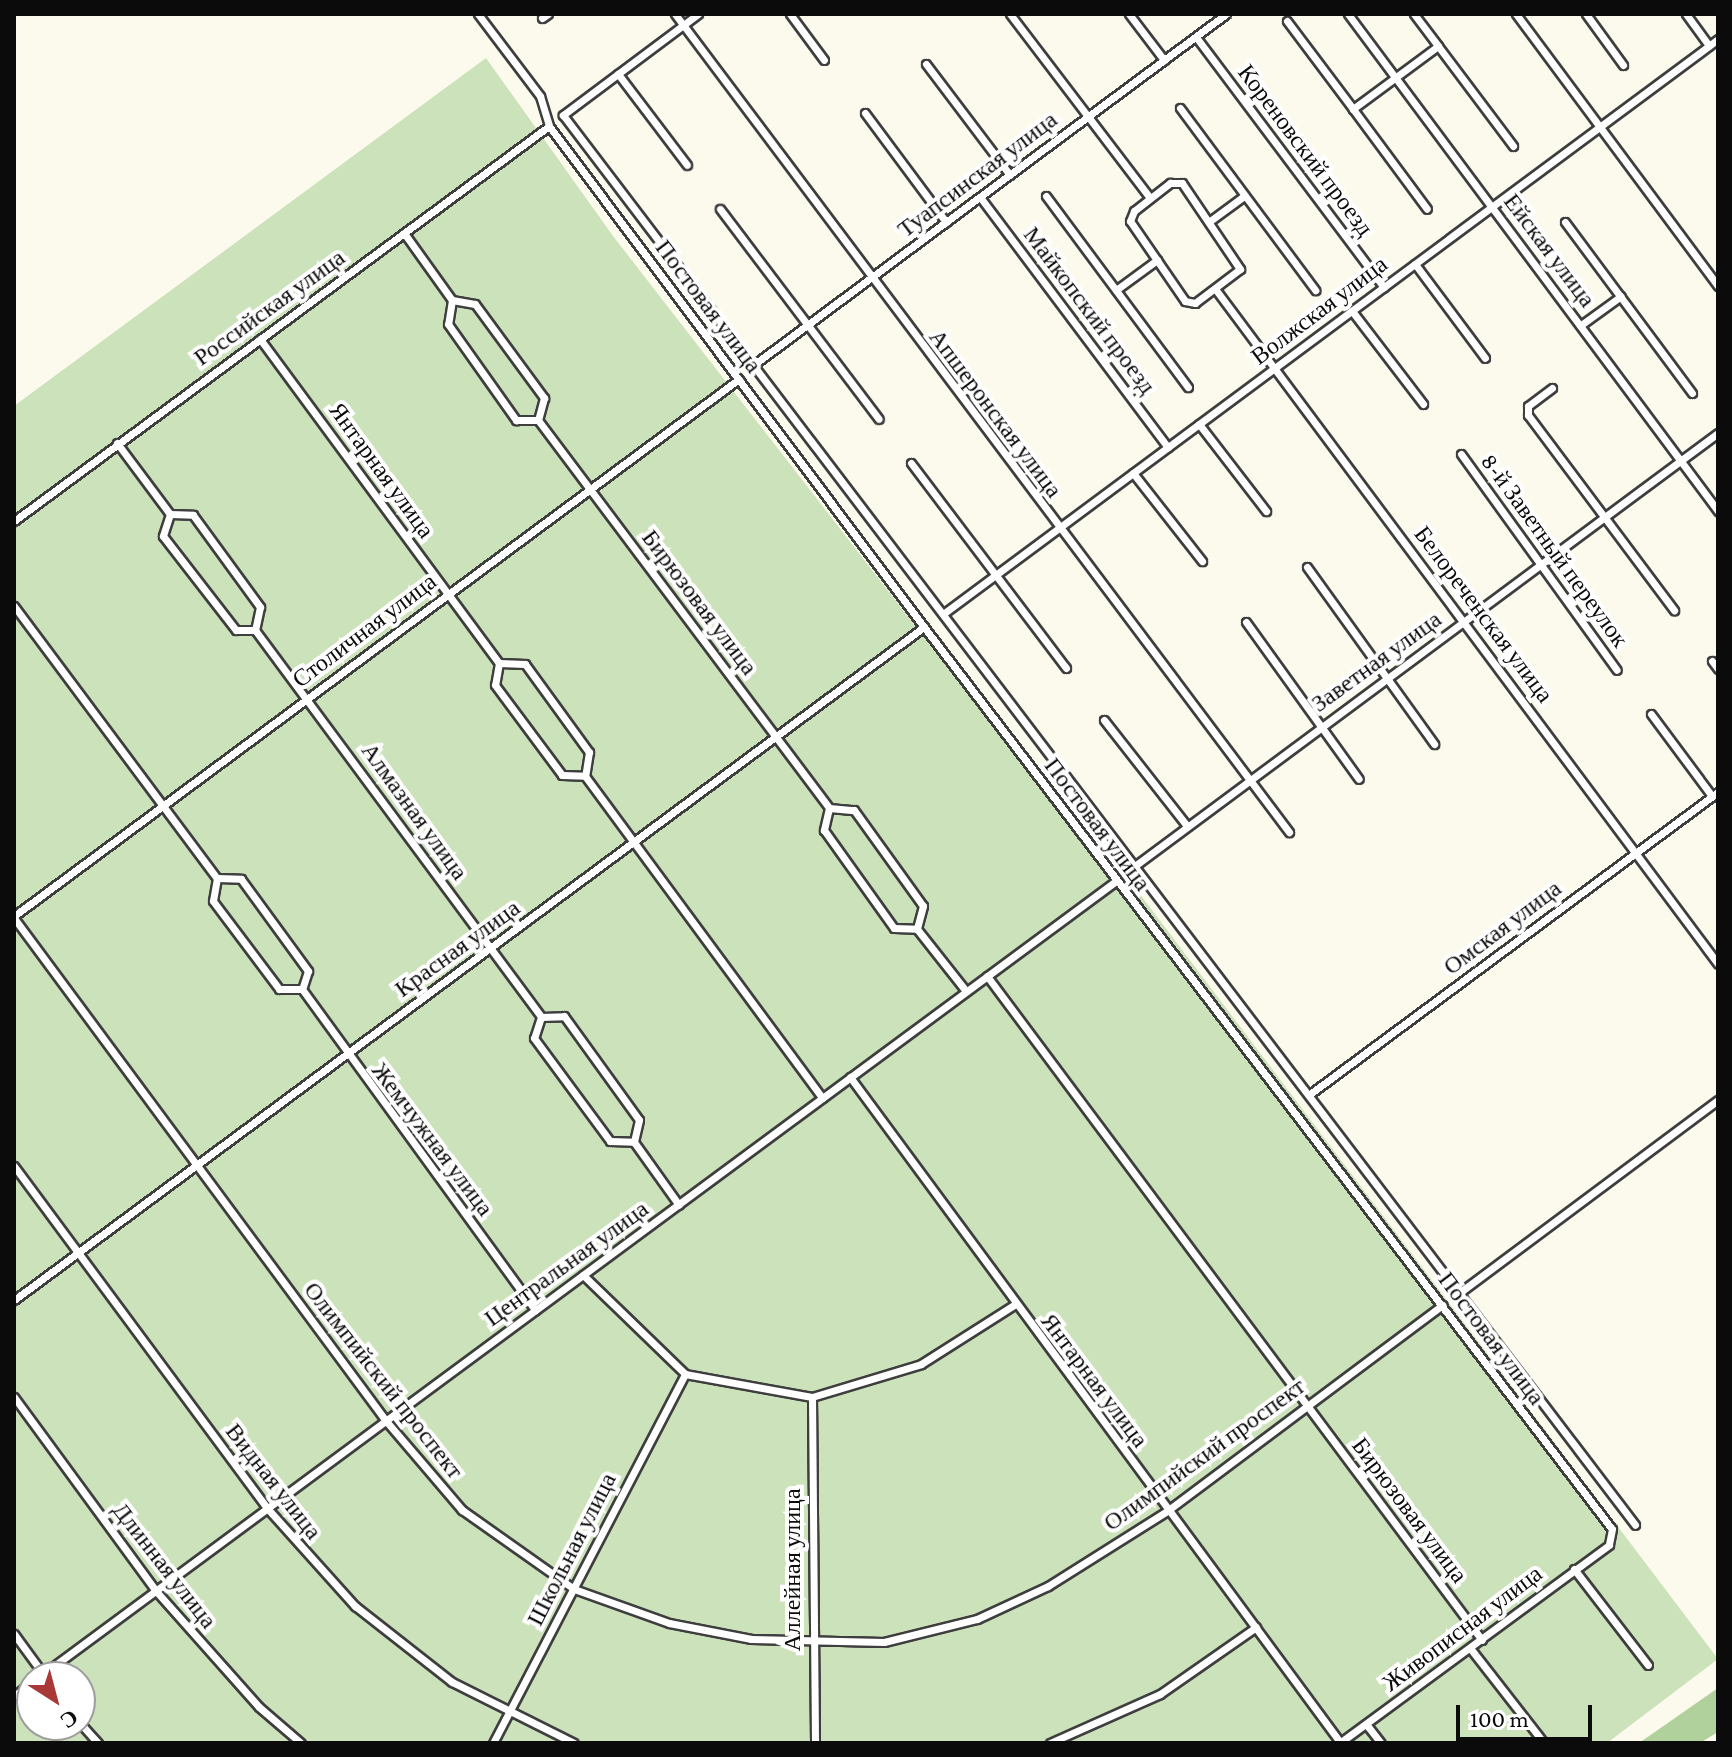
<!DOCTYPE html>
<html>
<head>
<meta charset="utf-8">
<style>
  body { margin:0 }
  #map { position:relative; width:1732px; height:1757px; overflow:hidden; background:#fcfaec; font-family:"Crimson Pro",serif }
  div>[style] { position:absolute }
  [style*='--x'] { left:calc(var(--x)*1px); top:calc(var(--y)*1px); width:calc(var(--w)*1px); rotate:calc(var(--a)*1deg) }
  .green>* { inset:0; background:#cce2bb }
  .forest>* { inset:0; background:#b0d19c }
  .roads { filter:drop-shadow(2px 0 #3e3e3e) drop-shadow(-2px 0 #3e3e3e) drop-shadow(0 2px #3e3e3e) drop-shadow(0 -2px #3e3e3e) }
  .minor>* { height:7px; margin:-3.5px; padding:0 3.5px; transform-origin:3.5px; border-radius:3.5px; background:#fff }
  span { translate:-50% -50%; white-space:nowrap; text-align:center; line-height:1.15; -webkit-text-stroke:8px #fff; paint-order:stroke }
  .street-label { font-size:24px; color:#0b0b0b }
  .frame { position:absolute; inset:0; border:16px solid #0b0b0b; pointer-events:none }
  .north { position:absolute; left:16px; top:1661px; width:80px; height:80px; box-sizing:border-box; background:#fff; border:2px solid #9d9d9d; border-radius:50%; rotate:144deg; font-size:22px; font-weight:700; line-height:32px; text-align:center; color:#0b0b0b }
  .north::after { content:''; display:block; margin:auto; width:28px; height:36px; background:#a83936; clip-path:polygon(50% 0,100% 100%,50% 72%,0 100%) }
  .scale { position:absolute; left:1456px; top:1705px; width:136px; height:36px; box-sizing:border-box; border:4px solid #0b0b0b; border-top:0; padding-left:10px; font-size:24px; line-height:28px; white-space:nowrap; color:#0b0b0b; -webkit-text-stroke:6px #fff; paint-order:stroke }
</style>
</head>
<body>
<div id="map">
  <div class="green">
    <i style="clip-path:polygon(evenodd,486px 58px,613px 236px,1097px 860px,1124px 873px,1718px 1659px,1607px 1743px,14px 1743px,14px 406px,486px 58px,32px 1677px,80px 1677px,80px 1725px,32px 1725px,32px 1677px)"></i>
  </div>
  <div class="forest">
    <i style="clip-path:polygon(1718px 1688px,1718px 1732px,1700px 1743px,1639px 1743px)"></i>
  </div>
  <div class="roads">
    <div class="minor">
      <i style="--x:478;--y:14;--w:103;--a:52.9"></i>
      <i style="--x:540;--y:96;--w:31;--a:73"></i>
      <i style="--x:549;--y:126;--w:626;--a:53.19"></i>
      <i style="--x:924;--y:627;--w:1134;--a:52.67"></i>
      <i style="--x:1612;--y:1529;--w:16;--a:101"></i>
      <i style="--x:1609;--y:1545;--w:335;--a:143.7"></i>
      <i style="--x:675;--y:14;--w:1023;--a:53.11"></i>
      <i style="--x:698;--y:14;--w:169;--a:143.2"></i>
      <i style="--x:563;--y:115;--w:1771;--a:52.75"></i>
      <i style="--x:790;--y:14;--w:57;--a:53.5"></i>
      <i style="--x:1010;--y:14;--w:231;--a:52.7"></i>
      <i style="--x:1129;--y:14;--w:58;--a:52.7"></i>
      <i style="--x:1348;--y:14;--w:620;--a:53.33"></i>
      <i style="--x:1414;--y:14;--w:40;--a:53"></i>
      <i style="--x:1438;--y:46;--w:106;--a:143.5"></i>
      <i style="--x:1353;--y:109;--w:124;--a:53.5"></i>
      <i style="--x:1516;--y:14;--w:339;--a:53.4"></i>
      <i style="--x:1586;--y:14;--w:63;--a:54"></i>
      <i style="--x:1686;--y:14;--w:39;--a:54"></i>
      <i style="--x:542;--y:18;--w:7;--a:-34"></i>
      <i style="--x:1287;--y:21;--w:110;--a:53.1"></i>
      <i style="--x:1196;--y:37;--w:313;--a:53.1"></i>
      <i style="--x:1438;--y:46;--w:125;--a:53.1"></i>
      <i style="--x:926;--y:64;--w:139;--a:52.9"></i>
      <i style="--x:618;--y:74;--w:114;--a:52.8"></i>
      <i style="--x:1180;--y:108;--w:227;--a:53.4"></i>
      <i style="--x:865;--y:113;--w:136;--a:53.4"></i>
      <i style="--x:1170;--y:183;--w:12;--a:0"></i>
      <i style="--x:1182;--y:183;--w:104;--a:56"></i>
      <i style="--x:1240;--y:269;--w:56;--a:142.9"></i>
      <i style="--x:1195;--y:303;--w:10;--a:-169"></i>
      <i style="--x:1185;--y:301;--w:97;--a:-124.5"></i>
      <i style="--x:1130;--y:221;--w:11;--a:-68"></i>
      <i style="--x:1134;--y:211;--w:46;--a:-37.9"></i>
      <i style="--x:1046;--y:196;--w:238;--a:53.4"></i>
      <i style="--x:980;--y:197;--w:313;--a:53.1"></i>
      <i style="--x:720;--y:209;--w:263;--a:52.9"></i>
      <i style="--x:1210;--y:221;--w:42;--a:-36.3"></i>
      <i style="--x:1565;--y:222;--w:213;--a:53.4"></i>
      <i style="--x:404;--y:233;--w:82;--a:54.4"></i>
      <i style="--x:452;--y:300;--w:24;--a:99"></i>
      <i style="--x:448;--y:324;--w:118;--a:54.7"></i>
      <i style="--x:516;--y:420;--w:22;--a:0"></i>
      <i style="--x:538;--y:420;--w:485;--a:53.1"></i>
      <i style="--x:829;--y:808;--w:25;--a:5"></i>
      <i style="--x:854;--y:810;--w:118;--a:54.3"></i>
      <i style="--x:923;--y:906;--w:24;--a:105"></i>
      <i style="--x:917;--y:929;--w:79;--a:51.7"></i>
      <i style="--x:1415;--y:264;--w:117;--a:53.3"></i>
      <i style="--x:1116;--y:290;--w:51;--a:-36.2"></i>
      <i style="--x:1216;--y:290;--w:840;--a:53.32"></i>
      <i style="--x:452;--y:300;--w:23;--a:10"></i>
      <i style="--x:475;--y:304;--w:117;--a:53.7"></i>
      <i style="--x:544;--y:398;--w:23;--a:105"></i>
      <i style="--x:1352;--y:311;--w:117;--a:52.6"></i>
      <i style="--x:1581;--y:325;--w:49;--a:-35.9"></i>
      <i style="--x:260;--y:339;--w:403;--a:53.6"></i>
      <i style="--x:499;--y:663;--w:26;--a:2"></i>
      <i style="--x:525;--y:664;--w:109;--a:54"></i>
      <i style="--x:589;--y:752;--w:24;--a:99"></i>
      <i style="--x:585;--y:776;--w:400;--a:53.6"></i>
      <i style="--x:752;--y:366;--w:590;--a:-36.6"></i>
      <i style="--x:1552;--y:388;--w:30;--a:143"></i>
      <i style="--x:1528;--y:406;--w:9;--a:90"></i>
      <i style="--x:1528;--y:415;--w:244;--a:53.2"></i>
      <i style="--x:1199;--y:424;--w:110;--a:52.4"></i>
      <i style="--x:117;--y:443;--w:89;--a:53.3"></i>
      <i style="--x:170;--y:514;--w:23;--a:108"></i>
      <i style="--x:163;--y:536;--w:119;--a:52.2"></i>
      <i style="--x:236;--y:630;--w:19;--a:0"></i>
      <i style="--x:255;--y:630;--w:481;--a:53.5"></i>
      <i style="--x:541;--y:1017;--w:22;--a:108"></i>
      <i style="--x:534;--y:1038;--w:128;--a:53.6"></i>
      <i style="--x:610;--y:1141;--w:24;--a:2"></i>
      <i style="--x:634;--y:1142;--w:77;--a:54.5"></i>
      <i style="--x:1461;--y:454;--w:266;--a:54.2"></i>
      <i style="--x:911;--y:463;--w:257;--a:52.9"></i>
      <i style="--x:1133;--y:473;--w:112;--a:51.9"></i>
      <i style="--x:170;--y:514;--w:23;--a:2"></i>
      <i style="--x:193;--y:515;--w:114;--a:53.9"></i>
      <i style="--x:260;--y:607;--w:24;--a:102"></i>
      <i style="--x:14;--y:521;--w:665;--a:-36.44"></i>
      <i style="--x:1307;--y:567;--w:218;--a:54.3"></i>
      <i style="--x:14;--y:606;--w:339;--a:53.3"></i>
      <i style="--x:217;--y:878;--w:23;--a:100"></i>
      <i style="--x:213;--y:901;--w:110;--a:53.1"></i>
      <i style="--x:279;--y:989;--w:23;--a:0"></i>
      <i style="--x:302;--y:989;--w:397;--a:54"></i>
      <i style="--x:943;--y:614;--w:965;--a:-36.57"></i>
      <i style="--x:1246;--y:622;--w:193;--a:54.3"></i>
      <i style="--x:1712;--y:661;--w:10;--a:53"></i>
      <i style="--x:499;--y:663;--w:22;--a:100"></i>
      <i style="--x:495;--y:685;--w:112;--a:53.3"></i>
      <i style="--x:562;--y:775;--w:23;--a:2"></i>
      <i style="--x:1651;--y:714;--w:102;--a:53.4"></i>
      <i style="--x:1104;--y:720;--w:135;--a:51.9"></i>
      <i style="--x:829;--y:808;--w:23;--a:103"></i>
      <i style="--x:824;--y:830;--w:120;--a:54.5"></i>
      <i style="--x:894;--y:928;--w:23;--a:2"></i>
      <i style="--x:1136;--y:865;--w:725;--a:-36.59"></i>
      <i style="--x:217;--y:878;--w:24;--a:2"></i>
      <i style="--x:241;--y:879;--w:114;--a:53.9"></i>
      <i style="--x:308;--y:971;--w:19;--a:108"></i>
      <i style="--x:14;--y:916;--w:902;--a:-36.53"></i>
      <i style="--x:14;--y:918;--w:626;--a:53.51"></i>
      <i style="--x:386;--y:1421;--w:117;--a:49.5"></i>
      <i style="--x:462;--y:1510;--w:137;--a:35.2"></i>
      <i style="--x:574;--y:1589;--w:101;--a:19.7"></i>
      <i style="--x:669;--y:1623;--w:84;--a:11"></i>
      <i style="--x:751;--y:1639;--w:133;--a:1.3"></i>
      <i style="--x:884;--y:1642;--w:96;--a:-13.9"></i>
      <i style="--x:977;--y:1619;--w:78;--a:-24.9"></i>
      <i style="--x:1048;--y:1586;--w:141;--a:-32.2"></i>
      <i style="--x:1167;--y:1511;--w:344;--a:-36.8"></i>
      <i style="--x:987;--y:976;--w:828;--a:53.3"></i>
      <i style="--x:541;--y:1017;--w:23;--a:-2"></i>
      <i style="--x:564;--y:1016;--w:128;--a:54.2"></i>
      <i style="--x:639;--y:1120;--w:23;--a:103"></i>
      <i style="--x:850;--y:1077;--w:826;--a:53.62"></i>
      <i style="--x:1310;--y:1094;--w:508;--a:-36.51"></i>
      <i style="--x:14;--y:1166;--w:425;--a:53.5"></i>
      <i style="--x:267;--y:1508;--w:132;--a:48.1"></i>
      <i style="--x:355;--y:1606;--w:123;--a:38.1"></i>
      <i style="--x:452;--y:1682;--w:136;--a:26.6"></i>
      <i style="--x:583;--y:1275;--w:142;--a:44.1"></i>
      <i style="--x:685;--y:1374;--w:129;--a:10.3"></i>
      <i style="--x:812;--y:1397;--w:114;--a:-16.8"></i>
      <i style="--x:921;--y:1364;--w:110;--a:-32.4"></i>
      <i style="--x:1459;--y:1293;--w:323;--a:-36.7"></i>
      <i style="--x:14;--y:1300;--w:1132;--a:-36.49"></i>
      <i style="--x:14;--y:1397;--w:240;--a:53.8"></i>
      <i style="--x:156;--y:1591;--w:155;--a:48.4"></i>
      <i style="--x:259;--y:1707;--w:55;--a:40.6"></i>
      <i style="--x:812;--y:1397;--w:346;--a:89.5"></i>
      <i style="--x:1574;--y:1569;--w:121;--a:52.4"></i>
      <i style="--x:14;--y:1634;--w:51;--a:53.8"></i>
      <i style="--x:1470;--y:1648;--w:120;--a:52.1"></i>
      <i style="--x:39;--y:1677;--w:1339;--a:-36.47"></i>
      <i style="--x:14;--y:1696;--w:23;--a:-38"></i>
      <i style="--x:80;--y:1723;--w:27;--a:48"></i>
      <i style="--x:1366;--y:1724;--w:24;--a:52"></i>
      <i style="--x:493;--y:1743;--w:416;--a:-62.5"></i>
      <i style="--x:1050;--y:1743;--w:120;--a:-24"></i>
      <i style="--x:1160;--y:1694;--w:117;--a:-34.9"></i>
    </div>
  </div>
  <div class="street-label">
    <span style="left:1306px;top:150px;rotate:53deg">Кореновский проезд</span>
    <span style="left:977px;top:174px;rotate:-37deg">Туапсинская улица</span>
    <span style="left:1550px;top:250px;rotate:53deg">Ейская улица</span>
    <span style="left:709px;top:306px;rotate:53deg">Постовая улица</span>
    <span style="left:269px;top:307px;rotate:-36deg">Российская улица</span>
    <span style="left:1090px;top:310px;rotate:53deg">Майкопский проезд</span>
    <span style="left:1319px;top:310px;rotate:-37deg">Волжская улица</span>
    <span style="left:996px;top:413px;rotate:53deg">Апшеронская улица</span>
    <span style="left:382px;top:470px;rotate:54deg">Янтарная улица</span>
    <span style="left:1555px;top:550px;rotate:54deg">8-й Заветный переулок</span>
    <span style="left:700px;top:602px;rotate:53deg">Бирюзовая улица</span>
    <span style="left:1484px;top:614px;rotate:53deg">Белореченская улица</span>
    <span style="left:364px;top:630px;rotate:-37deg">Столичная улица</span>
    <span style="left:1376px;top:661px;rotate:-36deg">Заветная улица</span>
    <span style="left:415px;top:811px;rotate:54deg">Алмазная улица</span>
    <span style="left:1098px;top:824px;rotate:53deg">Постовая улица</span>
    <span style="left:1502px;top:927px;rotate:-37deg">Омская улица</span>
    <span style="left:457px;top:948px;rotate:-36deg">Красная улица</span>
    <span style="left:433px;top:1139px;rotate:53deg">Жемчужная улица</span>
    <span style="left:566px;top:1263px;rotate:-36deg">Центральная улица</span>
    <span style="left:1492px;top:1338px;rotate:53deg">Постовая улица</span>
    <span style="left:384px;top:1380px;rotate:52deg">Олимпийский проспект</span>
    <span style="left:1095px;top:1380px;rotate:53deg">Янтарная улица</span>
    <span style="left:1204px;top:1454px;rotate:-36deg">Олимпийский проспект</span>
    <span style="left:274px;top:1481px;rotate:52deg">Видная улица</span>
    <span style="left:1410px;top:1510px;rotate:53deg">Бирюзовая улица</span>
    <span style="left:571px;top:1549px;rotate:-63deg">Школьная улица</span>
    <span style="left:165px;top:1565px;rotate:52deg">Длинная улица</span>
    <span style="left:792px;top:1570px;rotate:-90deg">Аллейная улица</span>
    <span style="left:1462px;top:1628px;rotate:-37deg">Живописная улица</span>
  </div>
  <div class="frame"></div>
  <div class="north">С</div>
  <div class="scale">100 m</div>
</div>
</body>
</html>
